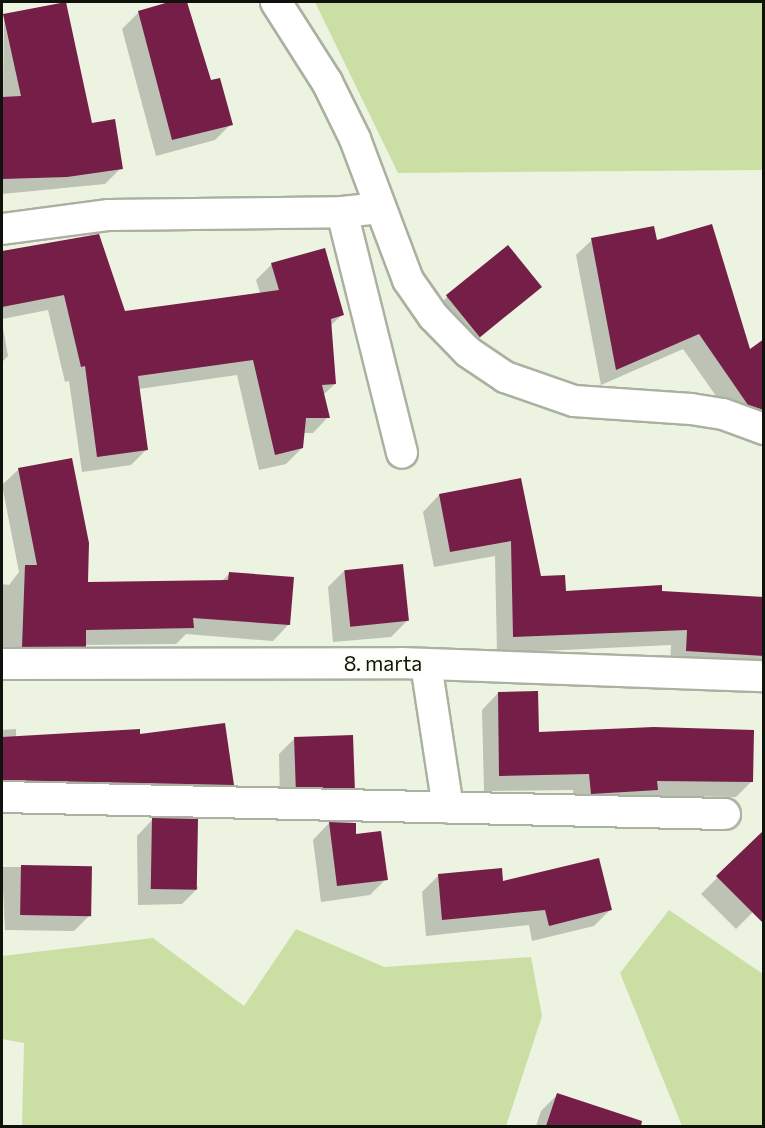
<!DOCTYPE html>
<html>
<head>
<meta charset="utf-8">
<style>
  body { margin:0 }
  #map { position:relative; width:765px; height:1128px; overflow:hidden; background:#ecf3e1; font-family:Commissioner,sans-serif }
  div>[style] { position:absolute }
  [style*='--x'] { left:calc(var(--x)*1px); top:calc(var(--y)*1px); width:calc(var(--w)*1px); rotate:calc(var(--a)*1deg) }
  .green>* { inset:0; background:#cbdfa4 }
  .shadow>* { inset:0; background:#0003 }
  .building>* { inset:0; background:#751e48; transform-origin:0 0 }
  .roads { filter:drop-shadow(2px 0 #abb1a0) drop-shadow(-2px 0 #abb1a0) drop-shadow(0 2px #abb1a0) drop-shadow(0 -2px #abb1a0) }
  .minor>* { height:30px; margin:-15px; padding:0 15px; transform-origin:15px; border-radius:15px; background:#fff }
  span { translate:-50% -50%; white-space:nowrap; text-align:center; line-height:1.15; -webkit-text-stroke:6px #fbfff4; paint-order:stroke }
  .street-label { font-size:21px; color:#10120c }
  .frame { position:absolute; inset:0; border:3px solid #10120c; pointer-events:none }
</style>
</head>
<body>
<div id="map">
  <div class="green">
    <i style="clip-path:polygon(315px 2px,763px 2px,763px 170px,398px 173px)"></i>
    <i style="clip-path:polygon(669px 910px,763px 974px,763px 1126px,682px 1126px,620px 973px)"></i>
    <i style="clip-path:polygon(296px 929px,384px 967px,531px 957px,542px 1016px,506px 1126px,22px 1126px,24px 1043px,2px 1039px,2px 956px,153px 938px,244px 1006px)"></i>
  </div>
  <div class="shadow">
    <i style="clip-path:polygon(174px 2px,186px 2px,210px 82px,231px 124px,215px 140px,156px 156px,122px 29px,139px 12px)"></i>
    <i style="clip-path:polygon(4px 15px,121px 168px,105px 184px,2px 194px)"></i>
    <i style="clip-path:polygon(592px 240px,656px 242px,749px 351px,764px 341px,764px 413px,733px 420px,683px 349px,601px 385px,576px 255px)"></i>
    <i style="clip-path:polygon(2px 253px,124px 313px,260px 293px,256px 280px,272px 264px,342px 315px,330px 326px,335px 384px,323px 395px,328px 417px,313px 433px,303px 433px,302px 448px,286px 464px,259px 470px,237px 375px,139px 389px,147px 449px,131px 465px,82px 472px,69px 381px,65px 382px,48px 310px,2px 319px)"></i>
    <i style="clip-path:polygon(540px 287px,463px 352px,431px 313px,447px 297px)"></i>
    <i style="clip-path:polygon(2px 322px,8px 356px,2px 362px)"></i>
    <i style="clip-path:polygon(19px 469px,86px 583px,221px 582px,229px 574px,289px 624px,273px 641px,186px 634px,176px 644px,85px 645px,68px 662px,2px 653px,2px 584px,9px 585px,19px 572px,2px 485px)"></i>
    <i style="clip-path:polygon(520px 480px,539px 578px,564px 593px,661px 593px,764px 599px,764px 667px,670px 667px,671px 645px,497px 653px,495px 556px,434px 567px,423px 512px,439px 495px)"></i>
    <i style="clip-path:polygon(344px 571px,407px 621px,391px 637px,333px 642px,328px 587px)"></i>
    <i style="clip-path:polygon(498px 693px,537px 733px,752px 781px,736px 797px,649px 796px,640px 806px,574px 809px,573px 790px,484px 791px,482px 710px)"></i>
    <i style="clip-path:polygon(16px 729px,16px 738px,139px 736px,232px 785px,216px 801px,2px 796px,2px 730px)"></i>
    <i style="clip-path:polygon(295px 738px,353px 787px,337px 804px,280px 802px,279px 754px)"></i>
    <i style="clip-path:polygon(153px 819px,198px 888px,182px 904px,138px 905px,137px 836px)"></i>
    <i style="clip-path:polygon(329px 823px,355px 836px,386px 879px,370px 895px,321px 902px,313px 840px)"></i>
    <i style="clip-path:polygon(752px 843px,752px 913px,736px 929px,701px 894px)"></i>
    <i style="clip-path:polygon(2px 867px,90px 867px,91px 914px,74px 931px,5px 930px)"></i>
    <i style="clip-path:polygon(438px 876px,502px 883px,610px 910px,594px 926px,532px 941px,529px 925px,426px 936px,422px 892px)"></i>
    <i style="clip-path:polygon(558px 1094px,623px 1116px,619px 1126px,536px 1126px,541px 1111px)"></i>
  </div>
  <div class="building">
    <i style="clip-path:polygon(66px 2px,92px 123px,115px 119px,123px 169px,67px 177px,2px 179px,2px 97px,21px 96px,3px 14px)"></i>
    <i style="clip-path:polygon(169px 2px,187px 2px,211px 80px,220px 78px,233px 125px,172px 140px,138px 11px)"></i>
    <i style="clip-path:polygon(712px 224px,750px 349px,764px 339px,764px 410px,748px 405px,699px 334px,616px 370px,591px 238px,654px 226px,657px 240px)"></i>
    <i style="clip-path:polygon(99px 234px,125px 311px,279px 290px,271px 263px,325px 248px,344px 315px,331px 319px,336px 384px,322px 385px,330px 418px,306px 418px,303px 448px,275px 455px,253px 360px,138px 376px,148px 450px,97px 457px,85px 366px,81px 367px,64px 295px,2px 307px,2px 251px)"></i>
    <i style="left:508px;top:245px;width:54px;height:80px;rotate:51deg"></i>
    <i style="clip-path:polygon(72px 458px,89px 543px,88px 582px,228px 580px,229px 572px,294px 577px,290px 625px,193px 618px,194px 628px,86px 630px,86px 647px,22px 647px,25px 565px,37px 565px,18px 468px)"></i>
    <i style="clip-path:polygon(521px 478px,541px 576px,565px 575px,566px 591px,662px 585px,662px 591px,764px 597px,764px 656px,686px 651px,687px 630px,513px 637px,511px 541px,450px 552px,439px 494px)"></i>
    <i style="left:403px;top:564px;width:57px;height:59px;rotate:84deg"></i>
    <i style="clip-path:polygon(538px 691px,539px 732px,654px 727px,754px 730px,753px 782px,657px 781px,658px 790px,591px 794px,589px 774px,499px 776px,498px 692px)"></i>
    <i style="clip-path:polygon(225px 723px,234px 785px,2px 780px,2px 737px,140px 729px,140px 734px)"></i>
    <i style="left:353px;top:735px;width:53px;height:59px;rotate:88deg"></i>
    <i style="left:152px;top:818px;width:46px;height:71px;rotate:1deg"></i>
    <i style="clip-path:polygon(329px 822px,356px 823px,356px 834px,381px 831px,388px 880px,337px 886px)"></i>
    <i style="clip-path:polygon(764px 830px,764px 924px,716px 876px)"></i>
    <i style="clip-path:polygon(599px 858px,612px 910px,549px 926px,545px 910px,442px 920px,438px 874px,502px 868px,503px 881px)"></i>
    <i style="left:21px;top:865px;width:71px;height:50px;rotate:1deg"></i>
    <i style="clip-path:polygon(557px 1093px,642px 1121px,641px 1126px,546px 1126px)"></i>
  </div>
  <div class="roads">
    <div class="minor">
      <i style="--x:276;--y:2;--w:95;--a:57.5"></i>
      <i style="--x:327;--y:82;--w:64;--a:63.8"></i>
      <i style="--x:355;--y:139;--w:151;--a:69.4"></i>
      <i style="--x:408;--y:280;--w:44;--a:55.2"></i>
      <i style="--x:433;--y:316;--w:50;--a:45.8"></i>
      <i style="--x:468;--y:352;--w:45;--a:34"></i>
      <i style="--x:505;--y:377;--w:73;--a:19.2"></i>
      <i style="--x:574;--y:401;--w:117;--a:3.9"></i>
      <i style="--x:691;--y:409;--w:32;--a:9"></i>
      <i style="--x:723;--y:414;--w:44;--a:20.1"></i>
      <i style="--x:342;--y:212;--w:248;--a:76"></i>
      <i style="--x:2;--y:229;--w:108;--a:-7.5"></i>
      <i style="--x:109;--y:215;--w:233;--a:-0.7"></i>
      <i style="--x:342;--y:212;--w:36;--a:-6"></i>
      <i style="--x:2;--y:664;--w:399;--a:-0.1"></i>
      <i style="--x:401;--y:663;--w:363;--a:2.1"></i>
      <i style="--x:426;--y:664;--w:145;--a:81.3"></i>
      <i style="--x:2;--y:797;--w:723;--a:1.35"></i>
    </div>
  </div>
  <div class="street-label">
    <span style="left:383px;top:663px">8. marta</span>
  </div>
  <div class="frame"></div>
</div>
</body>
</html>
